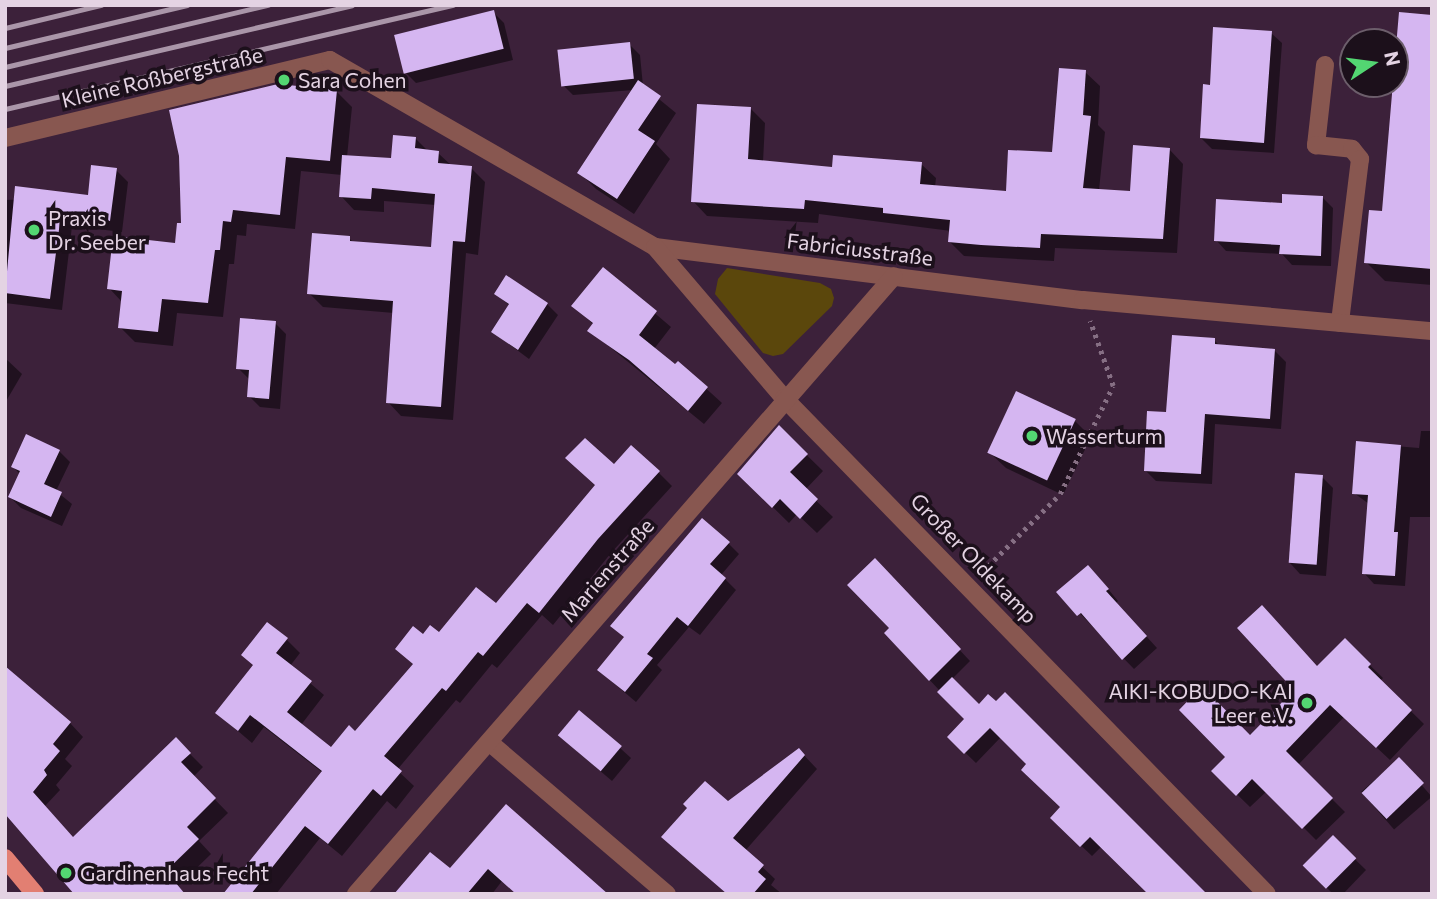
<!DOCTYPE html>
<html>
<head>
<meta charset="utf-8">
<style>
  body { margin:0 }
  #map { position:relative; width:1437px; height:899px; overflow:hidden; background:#3c213a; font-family:Commissioner,sans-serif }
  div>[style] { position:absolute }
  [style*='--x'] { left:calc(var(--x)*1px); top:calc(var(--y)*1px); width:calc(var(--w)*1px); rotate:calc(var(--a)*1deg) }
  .green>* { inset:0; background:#5b470c }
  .shadow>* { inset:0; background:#0007; transform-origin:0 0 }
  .building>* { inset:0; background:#d5b6f1; transform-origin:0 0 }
  .path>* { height:4.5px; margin-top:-2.25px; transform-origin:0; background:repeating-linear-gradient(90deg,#866f84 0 3.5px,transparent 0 8.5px) }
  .minor>* { height:18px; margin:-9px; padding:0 9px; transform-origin:9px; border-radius:9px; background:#885750 }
  .major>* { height:18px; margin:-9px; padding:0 9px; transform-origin:9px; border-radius:9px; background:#e27f72 }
  .rail>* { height:5px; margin:-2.5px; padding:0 2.5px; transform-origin:2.5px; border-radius:2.5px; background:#aa96a9 }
  .dots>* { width:19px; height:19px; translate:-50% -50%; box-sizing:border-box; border:4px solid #1c101b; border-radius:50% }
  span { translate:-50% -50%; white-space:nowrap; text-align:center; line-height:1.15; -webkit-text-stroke:7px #1c101b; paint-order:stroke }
  .street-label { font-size:21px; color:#e4d3e3 }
  .poi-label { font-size:21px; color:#e4d3e3 }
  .left { translate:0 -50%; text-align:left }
  .right { translate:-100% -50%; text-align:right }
  .frame { position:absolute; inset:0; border:7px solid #e4d3e3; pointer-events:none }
  .north { position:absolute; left:1339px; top:28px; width:70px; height:70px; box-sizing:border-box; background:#1c101b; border:2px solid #6c5e6b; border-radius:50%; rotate:77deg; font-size:19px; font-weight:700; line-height:28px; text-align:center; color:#e4d3e3 }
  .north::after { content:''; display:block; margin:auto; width:24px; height:32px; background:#53d672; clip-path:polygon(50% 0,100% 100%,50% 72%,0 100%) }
</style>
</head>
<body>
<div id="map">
  <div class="green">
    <i style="clip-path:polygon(727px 268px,820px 283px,831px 289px,834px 298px,832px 306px,783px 354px,773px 356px,763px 353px,715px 294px,718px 279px)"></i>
  </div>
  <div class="shadow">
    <i style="clip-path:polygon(493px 12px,504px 23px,513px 60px,416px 83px,405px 72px)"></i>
    <i style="clip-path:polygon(1432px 17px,1432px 285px,1385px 281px,1366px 262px,1383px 213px)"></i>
    <i style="clip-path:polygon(1271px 33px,1282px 43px,1274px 153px,1212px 149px,1201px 138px,1212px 87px)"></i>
    <i style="clip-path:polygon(629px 44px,640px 55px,643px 86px,676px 113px,656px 144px,670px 159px,634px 214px,596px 189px,579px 172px,633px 90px,573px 95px,562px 84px)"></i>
    <i style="clip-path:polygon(1085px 72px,1100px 86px,1098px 125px,1105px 132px,1099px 190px,1132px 192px,1169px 149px,1183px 164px,1177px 253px,1055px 248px,1054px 261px,964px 256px,950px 242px,951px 231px,819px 214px,818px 223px,707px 216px,693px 201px,750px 108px,765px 123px,763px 162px,833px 169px,921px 164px,936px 178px,935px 187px,1007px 193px,1054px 154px)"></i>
    <i style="clip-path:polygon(337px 92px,352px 107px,347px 157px,392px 160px,416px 139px,429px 152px,438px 153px,452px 166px,471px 168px,485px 182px,478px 255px,466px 253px,453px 420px,401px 416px,388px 402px,394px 313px,323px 307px,309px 293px,349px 238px,354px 243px,433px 249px,436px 205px,384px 201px,384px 212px,354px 210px,341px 196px,342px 175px,301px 171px,295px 229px,247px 224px,246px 236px,237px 235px,234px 264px,229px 264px,223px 317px,177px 313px,173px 346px,135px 342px,120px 327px,122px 302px,109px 288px,177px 245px,183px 225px)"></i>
    <i style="clip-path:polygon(116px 170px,128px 182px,122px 232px,72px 226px,62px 310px,5px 303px,5px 200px,89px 197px)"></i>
    <i style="clip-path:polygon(1322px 197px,1333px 208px,1331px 266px,1292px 265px,1282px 254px,1226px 251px,1216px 240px,1283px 205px)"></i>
    <i style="clip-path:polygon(603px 269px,671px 327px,654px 349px,676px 366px,678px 363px,722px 403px,704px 424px,589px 330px,594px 325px,574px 306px)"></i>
    <i style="clip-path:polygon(496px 294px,547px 304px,558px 315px,529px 359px,493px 332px,510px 306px)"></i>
    <i style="clip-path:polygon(275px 323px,286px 334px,280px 409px,260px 407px,249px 396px,249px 379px,238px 368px)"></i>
    <i style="clip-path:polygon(1214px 340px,1221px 347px,1275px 351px,1286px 362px,1281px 429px,1215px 424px,1212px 484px,1156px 481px,1145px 470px,1168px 414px)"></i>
    <i style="clip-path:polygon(5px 358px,22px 374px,5px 403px)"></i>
    <i style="clip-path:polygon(1075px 421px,1091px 437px,1063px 495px,1006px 468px,989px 452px)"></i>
    <i style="clip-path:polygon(779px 428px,823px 471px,805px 490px,833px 517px,817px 533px,797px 514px,789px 523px,739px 474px)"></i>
    <i style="clip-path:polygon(1421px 431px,1432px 431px,1432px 517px,1410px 517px,1405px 586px,1374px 584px,1364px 573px,1369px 504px,1354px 493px,1358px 443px,1419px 448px)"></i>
    <i style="clip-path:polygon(59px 451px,70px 462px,56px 491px,72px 504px,62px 526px,21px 508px,10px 497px,20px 474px,13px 467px)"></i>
    <i style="clip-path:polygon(614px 467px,659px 473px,672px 486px,611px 553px,553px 625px,542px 615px,497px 668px,492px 664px,460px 703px,456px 700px,397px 770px,414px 786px,396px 809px,387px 801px,342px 856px,320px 838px,276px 894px,225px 894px,323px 773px,264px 727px,252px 743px,217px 713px,287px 640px,300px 653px,290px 666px,324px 695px,301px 725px,331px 749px,355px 733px,414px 665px,397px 649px,423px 637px,439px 634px,496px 606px)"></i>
    <i style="clip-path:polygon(1322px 477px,1333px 488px,1326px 576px,1300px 574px,1290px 563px)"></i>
    <i style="clip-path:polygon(728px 543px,739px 554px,721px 575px,736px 590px,700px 635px,689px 627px,657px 665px,662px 670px,636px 702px,610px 680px,626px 638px)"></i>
    <i style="clip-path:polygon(875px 560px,970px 661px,952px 679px,979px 706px,996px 704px,1005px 694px,1177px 864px,1175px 866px,1102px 846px,1092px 856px,1052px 818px,1062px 807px,1029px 764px,1001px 737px,976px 763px,949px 737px,966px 719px,886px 633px,892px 628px)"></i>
    <i style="clip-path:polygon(1099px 578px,1118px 601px,1116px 603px,1157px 648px,1134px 669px,1059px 592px)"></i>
    <i style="clip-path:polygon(1345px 641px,1383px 678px,1380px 681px,1424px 724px,1390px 760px,1344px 717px,1298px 765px,1345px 812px,1316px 840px,1267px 791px,1250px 807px,1213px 771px)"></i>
    <i style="clip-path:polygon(5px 679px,70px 723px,83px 737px,65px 759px,72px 766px,56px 785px,60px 790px,45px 806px,74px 839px,176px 740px,203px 767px,193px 777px,228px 813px,199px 841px,211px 854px,178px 886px,185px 894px,76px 894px,5px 814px)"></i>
    <i style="clip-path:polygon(571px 746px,620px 748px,631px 758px,612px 781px)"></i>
    <i style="clip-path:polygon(799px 750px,817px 769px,745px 851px,775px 879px,771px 885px,782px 894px,727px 894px,663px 837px,728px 803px)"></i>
    <i style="left:1399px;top:759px;width:50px;height:50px;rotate:49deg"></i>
    <i style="clip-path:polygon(506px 806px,502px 881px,492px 894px,409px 894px,450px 871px)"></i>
    <i style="clip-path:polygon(1333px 838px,1366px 870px,1343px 894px,1333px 894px,1305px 866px)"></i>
  </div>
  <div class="building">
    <i style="left:494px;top:10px;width:40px;height:103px;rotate:76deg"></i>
    <i style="clip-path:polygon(1399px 12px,1432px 15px,1432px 269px,1364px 263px,1369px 210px,1382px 211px)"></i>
    <i style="clip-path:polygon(1213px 27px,1272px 31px,1264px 143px,1200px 138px,1203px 84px,1210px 85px)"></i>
    <i style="left:630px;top:42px;width:37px;height:73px;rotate:84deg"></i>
    <i style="clip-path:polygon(1059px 68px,1086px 70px,1083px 115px,1091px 116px,1083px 188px,1130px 191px,1133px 145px,1170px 148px,1163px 239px,1041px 234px,1040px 248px,981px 245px,948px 242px,950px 220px,883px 213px,883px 208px,805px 200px,804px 209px,691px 202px,697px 104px,751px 107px,748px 159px,832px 167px,833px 155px,922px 162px,920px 184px,1006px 191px,1008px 150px,1052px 152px)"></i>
    <i style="clip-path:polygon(638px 80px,661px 96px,638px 130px,655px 141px,617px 199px,577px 173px)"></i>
    <i style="clip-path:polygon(278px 84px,337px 90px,330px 161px,286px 157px,280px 215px,233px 210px,231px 222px,223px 221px,220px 250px,215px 250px,208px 303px,162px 299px,158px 332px,118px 328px,122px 291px,107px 289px,113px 236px,175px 243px,177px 223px,181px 223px,179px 156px,169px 110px)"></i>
    <i style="clip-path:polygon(393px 135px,416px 137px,415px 148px,439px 151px,438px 163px,472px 166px,465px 242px,453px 241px,441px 407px,386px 403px,393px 301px,307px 294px,312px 233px,350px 236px,350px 241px,431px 247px,435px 194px,372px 188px,371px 199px,339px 197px,342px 155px,391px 158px)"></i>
    <i style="clip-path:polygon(91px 165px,117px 168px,110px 221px,61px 214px,50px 299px,5px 293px,15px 186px,88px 195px)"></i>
    <i style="clip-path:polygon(1282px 194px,1323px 196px,1321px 256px,1279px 254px,1280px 245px,1214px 241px,1216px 199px,1282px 203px)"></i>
    <i style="clip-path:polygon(603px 267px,657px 311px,639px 335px,675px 364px,678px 361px,708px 387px,688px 411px,629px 360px,587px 331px,593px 323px,571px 306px)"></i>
    <i style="clip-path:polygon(506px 275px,548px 303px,518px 350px,491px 332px,509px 304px,494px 294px)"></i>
    <i style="clip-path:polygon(240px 318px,276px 321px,269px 399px,247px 397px,249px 370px,236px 369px)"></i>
    <i style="clip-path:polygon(1172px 335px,1215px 338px,1215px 344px,1275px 349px,1270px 419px,1205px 414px,1201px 474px,1144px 471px,1147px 411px,1166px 412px)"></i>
    <i style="left:1016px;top:391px;width:66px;height:68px;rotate:25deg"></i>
    <i style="clip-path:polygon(779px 425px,808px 454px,790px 472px,818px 499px,800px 519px,780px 499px,772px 508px,737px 474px)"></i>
    <i style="clip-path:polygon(26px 434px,60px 450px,44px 484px,62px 492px,51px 517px,8px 497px,20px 471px,11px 467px)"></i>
    <i style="clip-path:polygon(585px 438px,614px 464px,631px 445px,660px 471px,598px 539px,539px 613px,527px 603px,483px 656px,478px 652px,446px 691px,442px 688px,384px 756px,402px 771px,381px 796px,373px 789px,328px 844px,305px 826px,251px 894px,223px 894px,322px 771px,250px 715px,238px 731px,215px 713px,253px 665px,241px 655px,267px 622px,288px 638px,276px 653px,312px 681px,287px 712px,331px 747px,349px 725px,355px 731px,413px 664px,395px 649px,413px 626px,423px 634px,430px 625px,439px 632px,476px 587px,496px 603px,595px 485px,565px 458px)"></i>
    <i style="clip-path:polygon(1356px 441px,1401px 445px,1394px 532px,1398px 532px,1395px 576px,1362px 574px,1368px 495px,1352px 494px)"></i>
    <i style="left:1295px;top:473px;width:28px;height:90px;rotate:4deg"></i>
    <i style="clip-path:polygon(702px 518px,730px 542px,710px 564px,726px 578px,688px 626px,677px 617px,647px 654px,653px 658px,625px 692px,597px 670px,624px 637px,610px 626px)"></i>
    <i style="clip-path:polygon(875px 558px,961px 649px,929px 681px,884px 633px,889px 628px,847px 585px)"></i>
    <i style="clip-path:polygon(1088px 565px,1109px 589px,1106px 591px,1147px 636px,1122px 660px,1081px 613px,1077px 616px,1056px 592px)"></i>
    <i style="clip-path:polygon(1262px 605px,1317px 666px,1345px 638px,1371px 664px,1368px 667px,1412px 710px,1376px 748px,1330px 705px,1286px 751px,1333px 798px,1302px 829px,1252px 779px,1236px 796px,1211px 771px,1225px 757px,1179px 710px,1202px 686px,1250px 735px,1294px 690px,1237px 628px)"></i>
    <i style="clip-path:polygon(5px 666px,71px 722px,53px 744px,60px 751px,44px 770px,47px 775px,33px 792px,73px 837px,176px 737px,191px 753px,181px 762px,216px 798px,187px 827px,199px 839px,166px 871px,185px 894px,74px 894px,5px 814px)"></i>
    <i style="clip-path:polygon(952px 677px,979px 704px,988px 694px,996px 701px,1005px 692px,1207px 894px,1148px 894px,1090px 837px,1080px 847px,1050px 818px,1060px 807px,1021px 770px,1026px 764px,990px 728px,964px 754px,947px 737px,964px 719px,937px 692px)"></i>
    <i style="left:579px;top:710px;width:56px;height:33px;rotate:40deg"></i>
    <i style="clip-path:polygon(799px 748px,805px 755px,733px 838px,764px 865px,758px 872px,766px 879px,753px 894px,727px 894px,661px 837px,687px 808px,683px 804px,705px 781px,728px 801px)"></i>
    <i style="left:1399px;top:757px;width:36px;height:52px;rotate:46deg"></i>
    <i style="clip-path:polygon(506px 804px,608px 894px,516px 894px,488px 869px,467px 894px,394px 894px,430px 852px,450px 868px)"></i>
    <i style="left:1333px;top:835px;width:33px;height:43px;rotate:45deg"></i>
  </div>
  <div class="path">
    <i style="--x:982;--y:572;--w:110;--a:-45"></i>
    <i style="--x:1060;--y:494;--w:120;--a:-63.9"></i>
    <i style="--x:1113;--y:386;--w:69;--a:-109.5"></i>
  </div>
  <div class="minor">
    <i style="--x:1325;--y:65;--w:81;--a:96.4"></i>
    <i style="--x:1316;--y:145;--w:36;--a:6"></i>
    <i style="--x:1352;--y:149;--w:13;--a:51"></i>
    <i style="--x:1360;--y:159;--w:165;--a:97"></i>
    <i style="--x:5;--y:138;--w:334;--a:-13.5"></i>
    <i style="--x:330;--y:60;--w:375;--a:29.9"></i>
    <i style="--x:655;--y:247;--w:431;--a:7.1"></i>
    <i style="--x:1083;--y:300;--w:350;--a:5.1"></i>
    <i style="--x:655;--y:247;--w:199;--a:49.5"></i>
    <i style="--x:784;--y:398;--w:692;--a:45.76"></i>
    <i style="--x:489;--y:742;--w:234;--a:40.5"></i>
    <i style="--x:356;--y:894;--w:819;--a:-48.96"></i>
  </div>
  <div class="major">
    <i style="--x:5;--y:858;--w:47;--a:50.2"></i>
  </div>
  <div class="rail">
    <i style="--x:5;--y:28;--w:99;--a:-13.5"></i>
    <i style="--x:5;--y:48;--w:187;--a:-13.3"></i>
    <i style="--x:5;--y:67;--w:270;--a:-13.3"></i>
    <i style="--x:5;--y:86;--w:356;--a:-13.1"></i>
    <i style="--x:5;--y:109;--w:460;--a:-13.1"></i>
  </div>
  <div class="dots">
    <i style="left:284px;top:80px;background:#53d672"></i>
    <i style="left:34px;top:230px;background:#53d672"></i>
    <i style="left:1032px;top:436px;background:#53d672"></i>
    <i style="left:1307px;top:703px;background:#53d672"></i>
    <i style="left:66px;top:873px;background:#53d672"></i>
  </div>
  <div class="street-label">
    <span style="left:162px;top:77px;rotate:-13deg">Kleine Roßbergstraße</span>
    <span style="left:860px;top:249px;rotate:7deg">Fabriciusstraße</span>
    <span style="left:974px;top:558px;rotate:46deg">Großer Oldekamp</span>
    <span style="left:607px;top:570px;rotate:-49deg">Marienstraße</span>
  </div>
  <div class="poi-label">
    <span class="left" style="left:298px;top:80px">Sara Cohen</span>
    <span class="left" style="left:48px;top:230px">Praxis<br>Dr. Seeber</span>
    <span class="left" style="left:1046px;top:436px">Wasserturm</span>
    <span class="right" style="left:1293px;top:703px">AIKI-KOBUDO-KAI<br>Leer e.V.</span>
    <span class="left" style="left:80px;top:873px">Gardinenhaus Fecht</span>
  </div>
  <div class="frame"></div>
  <div class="north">N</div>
</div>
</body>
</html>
